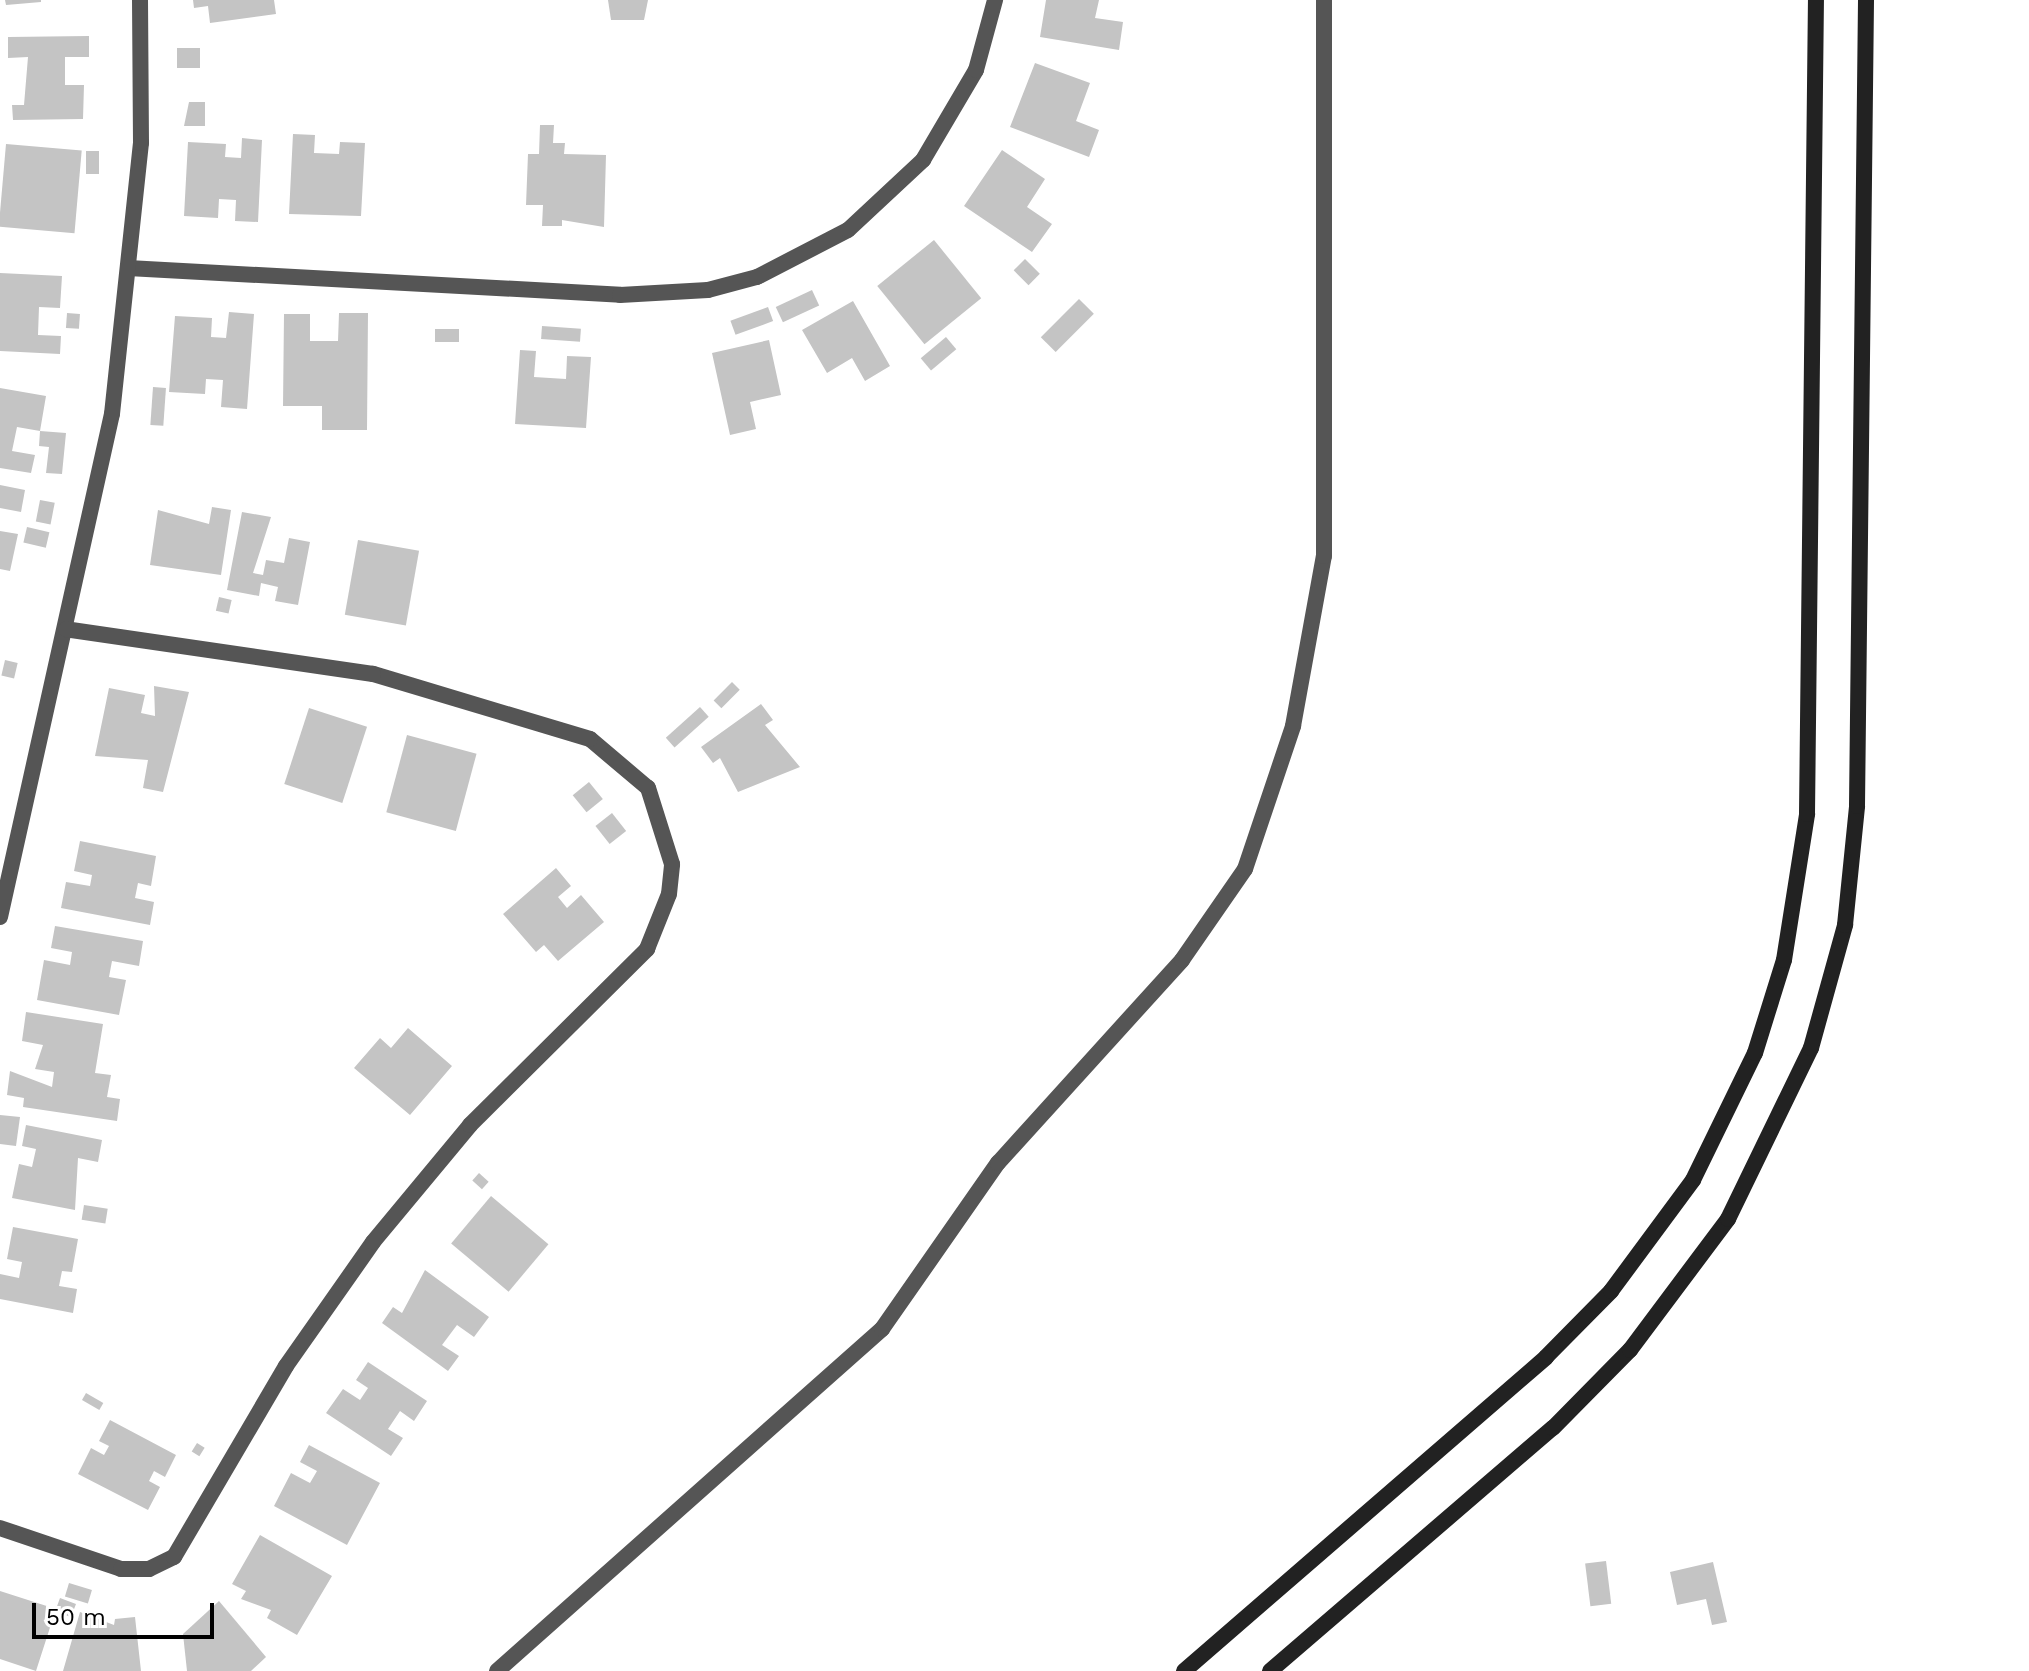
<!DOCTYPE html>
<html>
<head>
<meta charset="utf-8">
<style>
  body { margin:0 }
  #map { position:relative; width:2029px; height:1671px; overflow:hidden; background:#fff; font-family:"Work Sans",sans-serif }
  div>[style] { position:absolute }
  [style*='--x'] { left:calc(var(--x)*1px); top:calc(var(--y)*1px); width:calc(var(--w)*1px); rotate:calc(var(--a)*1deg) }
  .building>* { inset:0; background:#c4c4c4; transform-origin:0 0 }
  .street>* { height:16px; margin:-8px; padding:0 8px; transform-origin:8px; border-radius:8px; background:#555 }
  .secondary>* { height:16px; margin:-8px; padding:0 8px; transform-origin:8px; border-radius:8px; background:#222 }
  span { translate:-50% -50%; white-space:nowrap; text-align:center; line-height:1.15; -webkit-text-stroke:6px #fff; paint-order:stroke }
  .scale { position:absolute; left:32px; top:1603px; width:182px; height:36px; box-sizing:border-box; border:4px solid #000; border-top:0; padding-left:10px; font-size:24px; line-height:28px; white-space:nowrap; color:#000; -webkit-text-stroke:6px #fff; paint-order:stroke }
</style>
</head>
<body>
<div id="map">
  <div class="building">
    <i style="clip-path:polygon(5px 0,41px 0,41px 2px,6px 5px)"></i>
    <i style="clip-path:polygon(193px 0,274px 0,276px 14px,210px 23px,208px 6px,194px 8px)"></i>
    <i style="clip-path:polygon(608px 0,648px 0,644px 20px,611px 20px)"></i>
    <i style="clip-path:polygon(1046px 0,1099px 0,1095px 18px,1123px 22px,1119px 50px,1040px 37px)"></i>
    <i style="clip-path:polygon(89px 36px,89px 57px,65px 57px,65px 85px,84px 85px,83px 119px,13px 120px,12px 105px,24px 105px,28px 57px,8px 58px,8px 37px)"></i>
    <i style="left:177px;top:48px;width:23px;height:20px"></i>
    <i style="clip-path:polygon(1035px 63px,1090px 83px,1076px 121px,1099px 130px,1089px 157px,1010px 127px)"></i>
    <i style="clip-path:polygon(189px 102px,205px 102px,205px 126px,184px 126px)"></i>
    <i style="clip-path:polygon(540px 125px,554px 125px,553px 143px,565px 143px,564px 154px,606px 155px,604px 227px,562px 220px,562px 226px,542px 226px,543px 205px,526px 205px,528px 154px,539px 154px)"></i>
    <i style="clip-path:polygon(293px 134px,315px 135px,314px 153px,339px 154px,340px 142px,365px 143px,361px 216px,289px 214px)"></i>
    <i style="clip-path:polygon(242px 138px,262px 140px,258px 222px,235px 221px,236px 200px,219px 199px,218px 218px,184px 216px,188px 142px,226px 144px,225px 157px,241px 158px)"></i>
    <i style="left:6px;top:144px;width:76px;height:83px;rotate:5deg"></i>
    <i style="clip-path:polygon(1002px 150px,1045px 179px,1027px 207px,1052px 224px,1032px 252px,964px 206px)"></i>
    <i style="left:86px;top:151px;width:13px;height:23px"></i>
    <i style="left:934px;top:240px;width:75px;height:73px;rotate:51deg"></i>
    <i style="left:1025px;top:259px;width:21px;height:16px;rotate:45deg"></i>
    <i style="clip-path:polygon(0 273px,62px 276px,60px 308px,39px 307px,38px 335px,61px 336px,60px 354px,0 351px)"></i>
    <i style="left:812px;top:290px;width:17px;height:40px;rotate:65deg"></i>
    <i style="left:1079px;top:299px;width:21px;height:54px;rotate:45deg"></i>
    <i style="clip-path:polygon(853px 301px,890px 366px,865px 381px,852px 358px,827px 373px,802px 330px)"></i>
    <i style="left:768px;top:307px;width:15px;height:40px;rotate:70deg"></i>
    <i style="clip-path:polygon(229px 312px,254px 314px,247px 409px,221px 407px,223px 380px,206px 379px,205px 394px,169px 392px,175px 316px,212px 318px,211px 337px,226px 338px)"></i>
    <i style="left:67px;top:313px;width:13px;height:15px;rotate:4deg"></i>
    <i style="clip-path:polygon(339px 313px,368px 313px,367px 430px,322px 430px,322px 406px,283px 406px,284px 314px,310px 314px,310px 341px,338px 341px)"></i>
    <i style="left:542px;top:326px;width:39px;height:13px;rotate:4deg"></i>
    <i style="left:435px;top:329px;width:24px;height:13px"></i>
    <i style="left:946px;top:337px;width:16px;height:33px;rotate:50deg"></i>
    <i style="clip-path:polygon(769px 340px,781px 395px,750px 402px,756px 429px,730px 435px,712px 353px)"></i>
    <i style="clip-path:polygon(520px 350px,536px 351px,534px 377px,566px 379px,567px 356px,591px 357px,586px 428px,515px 424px)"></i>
    <i style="left:153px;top:387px;width:13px;height:38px;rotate:4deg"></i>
    <i style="clip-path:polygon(0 388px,46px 396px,40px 431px,17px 427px,12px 451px,35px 455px,31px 473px,0 468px)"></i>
    <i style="clip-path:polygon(40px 431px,66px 433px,62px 474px,46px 473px,49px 447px,39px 446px)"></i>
    <i style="clip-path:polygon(0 485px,25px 490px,21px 512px,0 508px)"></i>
    <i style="left:40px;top:500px;width:15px;height:22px;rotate:11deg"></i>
    <i style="clip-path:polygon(212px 507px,231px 510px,221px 575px,150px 565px,158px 510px,209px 524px)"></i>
    <i style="clip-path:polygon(242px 512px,271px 517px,253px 573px,263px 575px,266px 560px,284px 563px,289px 538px,310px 542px,298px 605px,275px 601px,278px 587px,261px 583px,259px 596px,227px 590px)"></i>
    <i style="left:27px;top:527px;width:23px;height:16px;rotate:13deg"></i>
    <i style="clip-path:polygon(0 531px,18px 534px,10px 571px,0 569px)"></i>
    <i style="left:358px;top:540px;width:62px;height:76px;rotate:10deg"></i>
    <i style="left:219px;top:597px;width:13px;height:14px;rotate:13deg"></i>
    <i style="left:5px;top:660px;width:13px;height:16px;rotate:13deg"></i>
    <i style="left:732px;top:682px;width:11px;height:26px;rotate:45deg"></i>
    <i style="clip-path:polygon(154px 686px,189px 692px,163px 792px,143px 788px,148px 760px,95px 756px,109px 688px,145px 695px,141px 713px,155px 716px)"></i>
    <i style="clip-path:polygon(761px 704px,773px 720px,765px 725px,800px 767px,738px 792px,720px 758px,713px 763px,701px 747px)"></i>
    <i style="left:700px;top:707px;width:13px;height:46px;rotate:48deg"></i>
    <i style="left:309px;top:708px;width:61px;height:80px;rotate:18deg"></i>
    <i style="left:407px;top:735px;width:72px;height:80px;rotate:15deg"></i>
    <i style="left:589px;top:782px;width:22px;height:21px;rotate:51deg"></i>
    <i style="left:612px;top:813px;width:23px;height:21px;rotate:52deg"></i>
    <i style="clip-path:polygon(80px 841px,156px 856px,151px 886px,138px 883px,135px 898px,154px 902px,150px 925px,61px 908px,66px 882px,90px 886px,92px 875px,74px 871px)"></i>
    <i style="clip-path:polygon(556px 868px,571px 886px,558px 897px,567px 908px,581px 895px,604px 922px,558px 961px,544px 945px,536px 952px,503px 914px)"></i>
    <i style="clip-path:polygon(55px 926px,143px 941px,139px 966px,112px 961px,109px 977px,126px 980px,119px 1015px,37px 1000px,44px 960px,70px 965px,72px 952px,51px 948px)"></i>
    <i style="clip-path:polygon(26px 1012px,103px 1024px,95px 1073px,111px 1075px,107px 1097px,120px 1099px,117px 1121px,23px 1107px,24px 1098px,7px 1095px,10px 1071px,52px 1087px,54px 1072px,35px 1069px,43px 1045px,22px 1041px)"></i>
    <i style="clip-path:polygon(408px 1028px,452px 1066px,410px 1115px,354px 1068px,380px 1038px,391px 1048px)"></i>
    <i style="clip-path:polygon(0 1115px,20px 1117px,16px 1146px,0 1144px)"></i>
    <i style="clip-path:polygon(26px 1125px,102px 1140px,98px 1162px,78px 1158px,75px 1210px,12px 1198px,19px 1164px,32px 1167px,36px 1149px,22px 1146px)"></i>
    <i style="left:479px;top:1173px;width:13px;height:10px;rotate:42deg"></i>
    <i style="left:491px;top:1196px;width:75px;height:62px;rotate:40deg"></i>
    <i style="left:84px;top:1205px;width:24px;height:15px;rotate:9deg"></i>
    <i style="clip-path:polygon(13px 1227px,78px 1239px,72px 1272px,62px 1271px,59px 1286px,77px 1289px,73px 1313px,0 1299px,0 1274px,19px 1278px,22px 1262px,7px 1259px)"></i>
    <i style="clip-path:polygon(425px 1270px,489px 1317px,474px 1337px,457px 1325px,442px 1345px,459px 1356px,448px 1371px,382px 1323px,393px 1307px,402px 1313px)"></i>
    <i style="clip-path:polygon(368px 1362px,427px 1401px,414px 1421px,400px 1411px,388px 1429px,403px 1438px,391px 1456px,326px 1413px,343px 1389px,360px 1400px,368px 1388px,356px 1380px)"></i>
    <i style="left:86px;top:1393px;width:20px;height:8px;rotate:30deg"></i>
    <i style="clip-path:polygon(110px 1420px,176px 1455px,165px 1477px,154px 1471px,149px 1481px,160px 1487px,148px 1510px,78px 1474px,91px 1448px,104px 1455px,109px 1446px,99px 1441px)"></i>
    <i style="left:197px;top:1443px;width:9px;height:10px;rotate:32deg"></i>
    <i style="clip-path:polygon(309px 1445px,380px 1483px,347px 1545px,274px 1506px,291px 1473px,310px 1483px,317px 1471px,300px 1462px)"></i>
    <i style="clip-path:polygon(260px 1535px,332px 1576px,297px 1635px,267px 1618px,271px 1610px,241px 1599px,246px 1591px,232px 1584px)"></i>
    <i style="left:1606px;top:1561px;width:43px;height:21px;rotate:83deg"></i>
    <i style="clip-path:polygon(1713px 1562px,1727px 1622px,1712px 1625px,1706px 1599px,1677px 1605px,1670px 1572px)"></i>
    <i style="left:69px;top:1583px;width:24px;height:14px;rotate:17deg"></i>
    <i style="clip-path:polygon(0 1591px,56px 1609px,60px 1598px,76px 1604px,71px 1617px,55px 1612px,36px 1671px,0 1659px)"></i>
    <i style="clip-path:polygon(219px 1601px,266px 1657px,251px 1671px,187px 1671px,183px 1634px)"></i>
    <i style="clip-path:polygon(80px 1612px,114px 1625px,115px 1619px,135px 1617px,141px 1671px,63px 1671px)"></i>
  </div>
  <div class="street">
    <i style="--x:128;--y:268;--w:493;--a:3.1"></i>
    <i style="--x:620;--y:295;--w:88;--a:-3.3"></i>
    <i style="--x:708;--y:290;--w:51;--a:-14.9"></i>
    <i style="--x:757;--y:277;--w:102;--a:-27.3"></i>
    <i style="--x:848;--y:230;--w:103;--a:-43"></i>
    <i style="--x:923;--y:160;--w:104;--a:-59.5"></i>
    <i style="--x:976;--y:70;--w:73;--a:-74.8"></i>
    <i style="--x:0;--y:917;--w:515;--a:-77.45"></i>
    <i style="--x:112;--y:414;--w:273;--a:-83.9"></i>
    <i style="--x:141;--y:143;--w:143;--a:-90.4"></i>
    <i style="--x:0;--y:1528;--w:128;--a:18.7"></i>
    <i style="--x:121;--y:1569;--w:28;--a:0"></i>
    <i style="--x:149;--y:1569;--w:28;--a:-26"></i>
    <i style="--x:174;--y:1557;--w:221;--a:-59.6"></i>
    <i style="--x:286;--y:1366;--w:151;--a:-54.9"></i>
    <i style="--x:373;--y:1242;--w:152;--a:-50.3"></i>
    <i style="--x:470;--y:1125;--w:250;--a:-44.8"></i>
    <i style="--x:647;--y:949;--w:59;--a:-68.2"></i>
    <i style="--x:669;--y:894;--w:30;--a:-84"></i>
    <i style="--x:672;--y:864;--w:80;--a:-107.5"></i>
    <i style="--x:648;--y:788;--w:76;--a:-139.8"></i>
    <i style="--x:590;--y:739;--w:227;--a:-163.3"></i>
    <i style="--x:373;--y:674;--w:310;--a:-171.7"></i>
    <i style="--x:497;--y:1671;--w:515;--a:-41.62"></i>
    <i style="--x:882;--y:1329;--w:203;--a:-55.1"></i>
    <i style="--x:998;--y:1163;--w:274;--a:-47.8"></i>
    <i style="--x:1182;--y:960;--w:111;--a:-55.3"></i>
    <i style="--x:1245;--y:869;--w:151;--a:-71.4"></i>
    <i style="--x:1293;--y:726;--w:173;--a:-79.7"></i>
    <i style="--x:1324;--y:556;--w:556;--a:-90"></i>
  </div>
  <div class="secondary">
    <i style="--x:1184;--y:1671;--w:479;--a:-40.9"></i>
    <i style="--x:1546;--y:1357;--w:93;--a:-45.4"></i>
    <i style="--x:1611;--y:1291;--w:138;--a:-53.5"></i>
    <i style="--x:1693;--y:1180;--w:141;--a:-64"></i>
    <i style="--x:1755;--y:1053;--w:97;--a:-72.7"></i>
    <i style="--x:1784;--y:960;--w:148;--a:-81"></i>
    <i style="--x:1807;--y:814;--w:814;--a:-89.37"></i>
    <i style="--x:1270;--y:1671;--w:373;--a:-40.7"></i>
    <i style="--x:1553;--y:1428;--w:110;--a:-45.4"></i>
    <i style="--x:1630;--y:1350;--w:164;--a:-53.2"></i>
    <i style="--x:1728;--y:1219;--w:190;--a:-64.1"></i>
    <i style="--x:1811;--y:1048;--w:128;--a:-74.5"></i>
    <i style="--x:1845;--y:925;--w:120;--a:-84.2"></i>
    <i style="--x:1857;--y:806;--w:806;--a:-89.36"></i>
  </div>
  <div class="scale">50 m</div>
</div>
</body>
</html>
